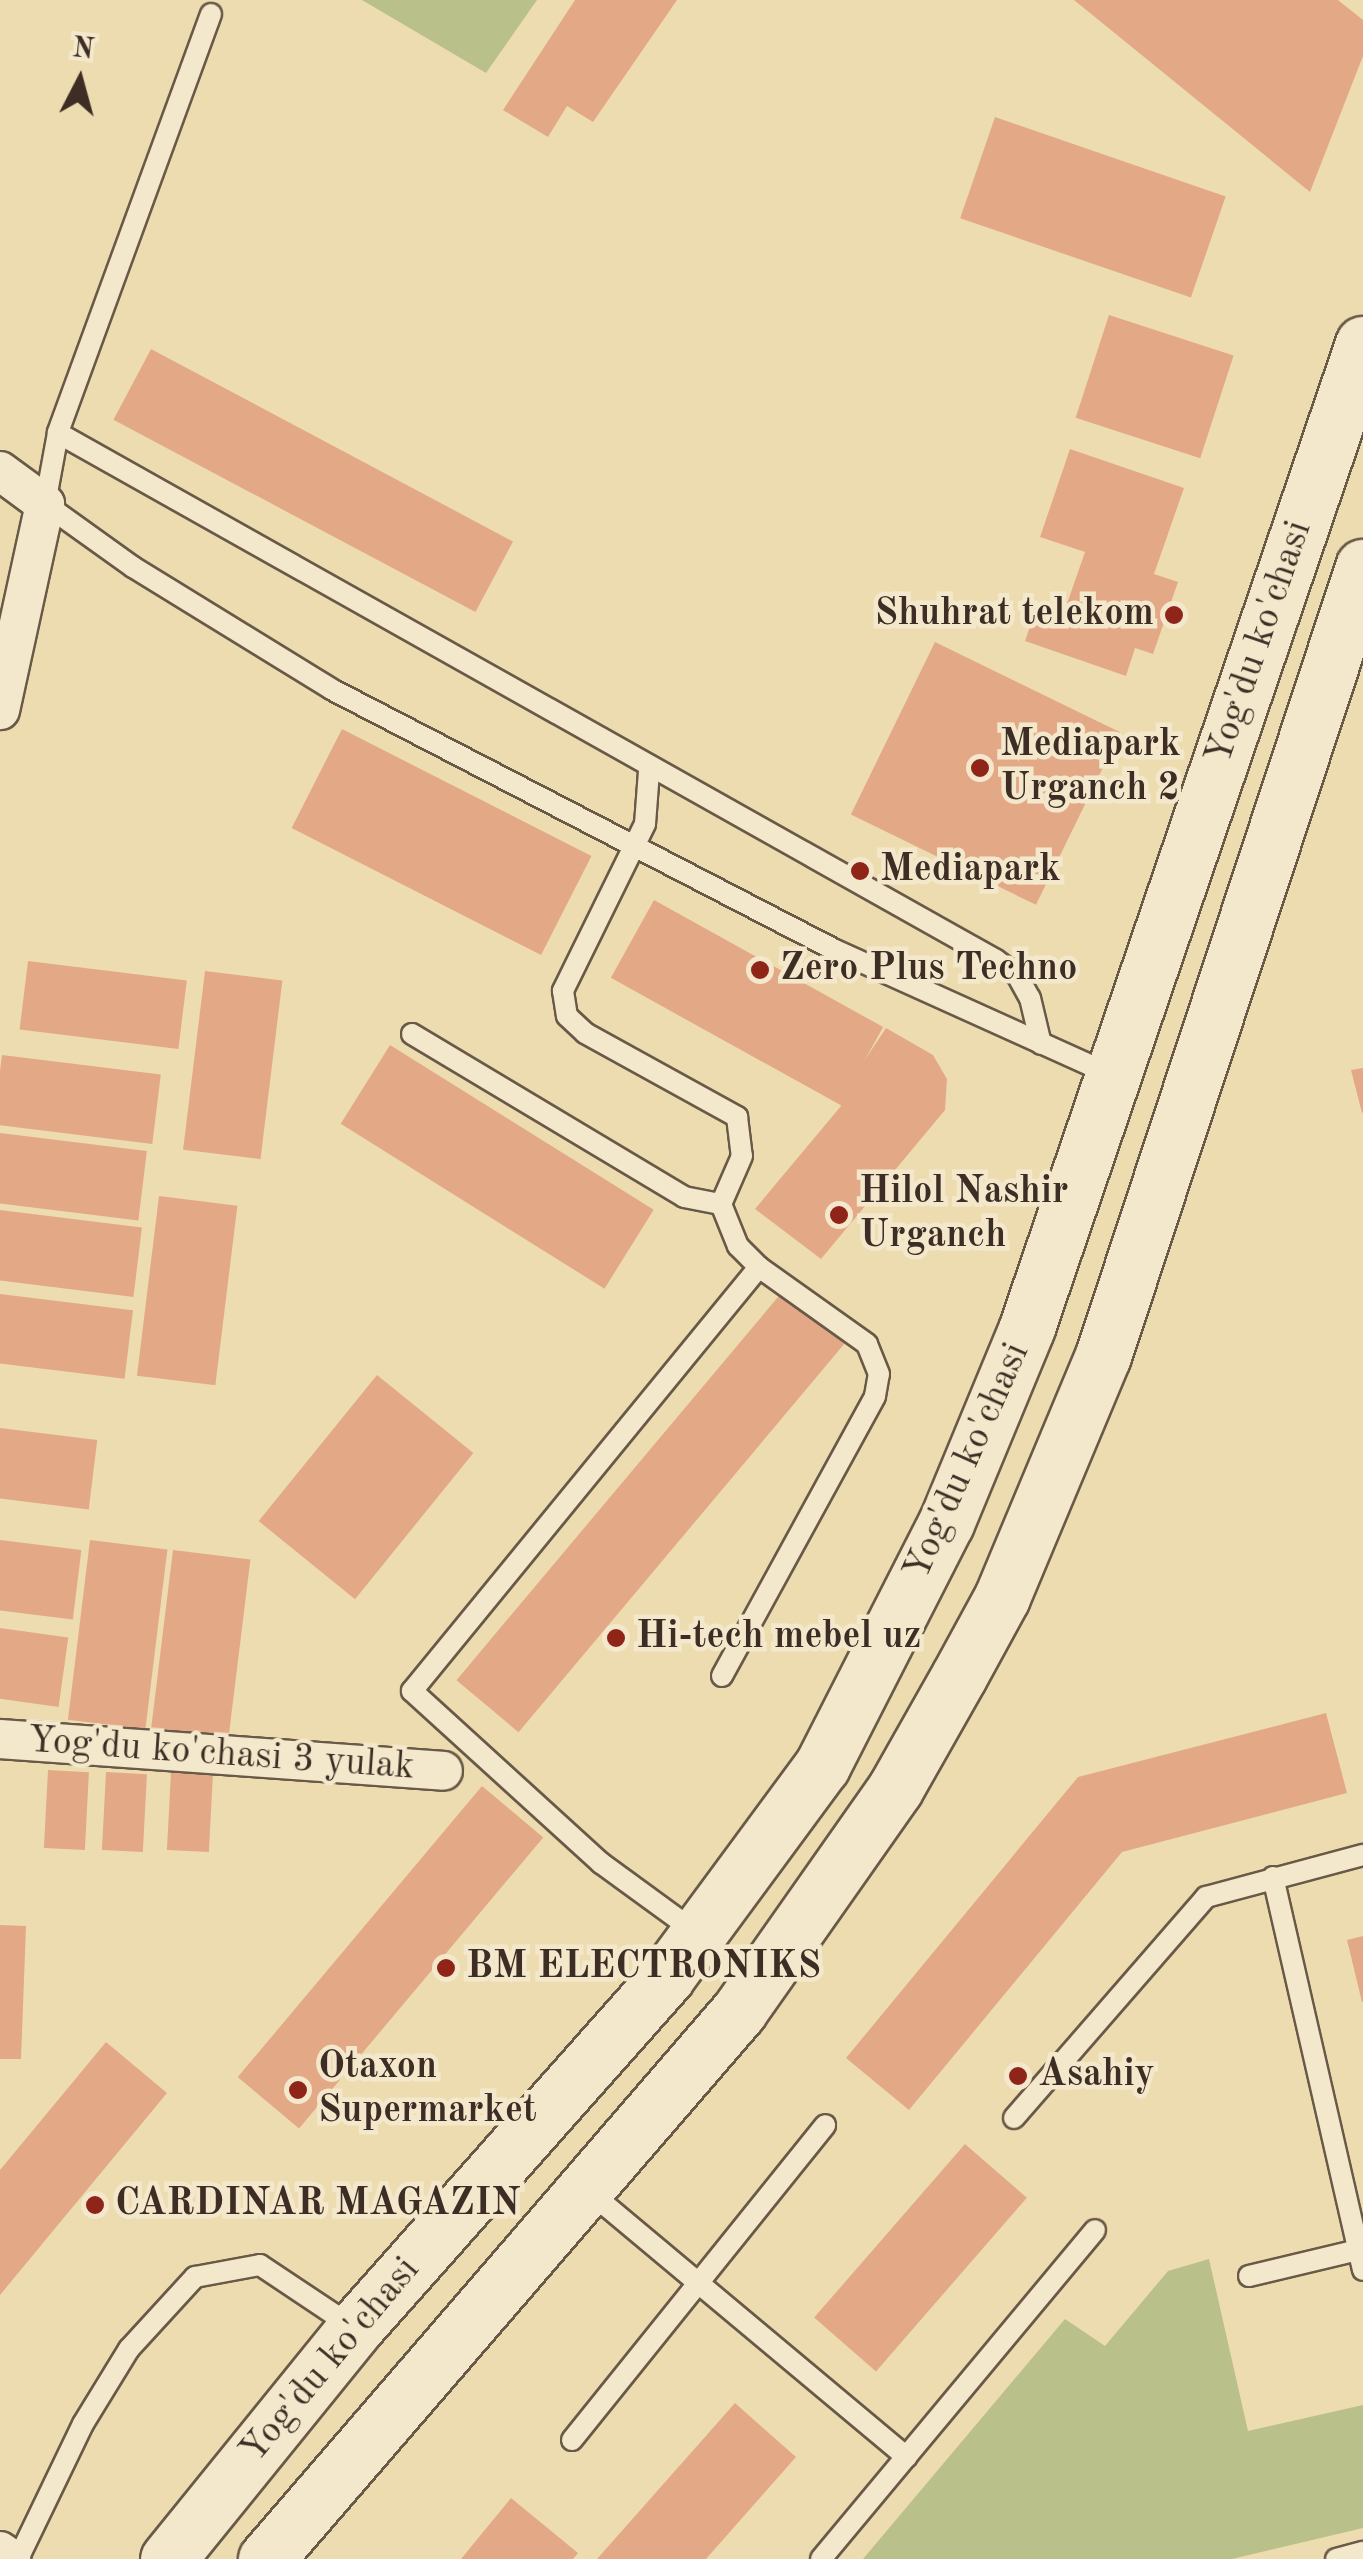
<!DOCTYPE html>
<html>
<head>
<meta charset="utf-8">
<style>
  body { margin:0 }
  #map { position:relative; width:1363px; height:2559px; overflow:hidden; background:#eedcb1; font-family:"Old Standard TT",serif }
  div>[style] { position:absolute }
  [style*='--x'] { left:calc(var(--x)*1px); top:calc(var(--y)*1px); width:calc(var(--w)*1px); rotate:calc(var(--a)*1deg) }
  .green>* { inset:0; background:#bac08a }
  .building>* { inset:0; background:#e3a987; transform-origin:0 0 }
  .roads { filter:drop-shadow(2px 0 #695947) drop-shadow(-2px 0 #695947) drop-shadow(0 2px #695947) drop-shadow(0 -2px #695947) }
  .lane>* { height:20px; margin:-10px; padding:0 10px; transform-origin:10px; border-radius:10px; background:#f4e8cc }
  .street>* { height:38px; margin:-19px; padding:0 19px; transform-origin:19px; border-radius:19px; background:#f4e8cc }
  .secondary>* { height:55px; margin:-27.5px; padding:0 27.5px; transform-origin:27.5px; border-radius:27.5px; background:#f4e8cc }
  .dots>* { width:28px; height:28px; translate:-50% -50%; box-sizing:border-box; border:5px solid #f4e8cc; border-radius:50% }
  span { translate:-50% -50%; white-space:nowrap; text-align:center; line-height:1.15; -webkit-text-stroke:9px #f4e8cc; paint-order:stroke }
  .poi-label { font-size:38px; color:#3d2d24; font-weight:700 }
  .right { translate:-100% -50%; text-align:right }
  .left { translate:0 -50%; text-align:left }
  .street-label { font-size:38px; color:#3d2d24 }
  .north { position:absolute; left:30px; top:30px; width:100px; height:100px; -webkit-text-stroke:8px #f4e8cc; paint-order:stroke; rotate:6deg; font-size:28px; font-weight:700; line-height:40px; text-align:center; color:#3d2d24 }
  .north::after { content:''; display:block; margin:auto; width:35px; height:45px; background:#3d2d24; clip-path:polygon(50% 0,100% 100%,50% 72%,0 100%) }
</style>
</head>
<body>
<div id="map">
  <div class="green">
    <i style="clip-path:polygon(362px 0,537px 0,486px 73px)"></i>
    <i style="clip-path:polygon(1209px 2259px,1248px 2431px,1363px 2405px,1363px 2528px,1232px 2559px,863px 2559px,1065px 2319px,1105px 2346px,1168px 2271px)"></i>
  </div>
  <div class="building">
    <i style="clip-path:polygon(575px 0,677px 0,593px 122px,567px 106px,548px 137px,503px 110px)"></i>
    <i style="clip-path:polygon(1074px 0,1338px 0,1363px 20px,1363px 56px,1310px 192px)"></i>
    <i style="left:995px;top:117px;width:244px;height:107px;rotate:19deg"></i>
    <i style="left:1109px;top:315px;width:131px;height:108px;rotate:18deg"></i>
    <i style="left:151px;top:349px;width:410px;height:80px;rotate:28deg"></i>
    <i style="clip-path:polygon(1070px 449px,1184px 488px,1154px 574px,1178px 582px,1153px 654px,1135px 648px,1126px 676px,1025px 641px,1035px 612px,1061px 621px,1085px 552px,1040px 537px)"></i>
    <i style="left:935px;top:642px;width:206px;height:192px;rotate:26deg"></i>
    <i style="left:342px;top:729px;width:280px;height:111px;rotate:27deg"></i>
    <i style="left:654px;top:900px;width:262px;height:89px;rotate:29deg"></i>
    <i style="left:28px;top:961px;width:160px;height:69px;rotate:7deg"></i>
    <i style="left:205px;top:971px;width:78px;height:180px;rotate:7deg"></i>
    <i style="clip-path:polygon(886px 1028px,933px 1055px,947px 1079px,945px 1110px,821px 1259px,755px 1209px,841px 1106px,838px 1100px)"></i>
    <i style="left:390px;top:1045px;width:311px;height:93px;rotate:32deg"></i>
    <i style="left:2px;top:1055px;width:160px;height:70px;rotate:7deg"></i>
    <i style="clip-path:polygon(1363px 1068px,1363px 1112px,1362px 1113px,1351px 1070px)"></i>
    <i style="left:0;top:1133px;width:148px;height:70px;rotate:7deg"></i>
    <i style="left:159px;top:1196px;width:79px;height:181px;rotate:7deg"></i>
    <i style="left:0;top:1210px;width:143px;height:70px;rotate:7deg"></i>
    <i style="left:783px;top:1291px;width:81px;height:508px;rotate:40deg"></i>
    <i style="left:0;top:1294px;width:134px;height:69px;rotate:7deg"></i>
    <i style="left:377px;top:1375px;width:124px;height:188px;rotate:39deg"></i>
    <i style="left:0;top:1428px;width:98px;height:70px;rotate:7deg"></i>
    <i style="left:0;top:1540px;width:82px;height:70px;rotate:7deg"></i>
    <i style="left:90px;top:1540px;width:78px;height:181px;rotate:7deg"></i>
    <i style="left:173px;top:1550px;width:78px;height:181px;rotate:7deg"></i>
    <i style="left:0;top:1628px;width:69px;height:70px;rotate:8deg"></i>
    <i style="clip-path:polygon(1326px 1713px,1347px 1793px,1122px 1852px,909px 2110px,846px 2058px,1078px 1777px)"></i>
    <i style="left:48px;top:1770px;width:41px;height:78px;rotate:3deg"></i>
    <i style="left:106px;top:1772px;width:41px;height:78px;rotate:3deg"></i>
    <i style="left:171px;top:1772px;width:42px;height:78px;rotate:3deg"></i>
    <i style="left:482px;top:1786px;width:80px;height:380px;rotate:40deg"></i>
    <i style="clip-path:polygon(0 1925px,26px 1926px,21px 2059px,0 2059px)"></i>
    <i style="clip-path:polygon(1363px 1936px,1363px 2002px,1362px 2002px,1347px 1940px)"></i>
    <i style="clip-path:polygon(106px 2042px,167px 2093px,0 2295px,0 2170px)"></i>
    <i style="left:965px;top:2144px;width:82px;height:230px;rotate:41deg"></i>
    <i style="clip-path:polygon(735px 2403px,796px 2457px,706px 2559px,597px 2559px)"></i>
    <i style="clip-path:polygon(511px 2498px,578px 2553px,573px 2559px,461px 2559px)"></i>
  </div>
  <div class="roads">
    <div class="lane">
      <i style="--x:211;--y:14;--w:446;--a:110.1"></i>
      <i style="--x:58;--y:433;--w:72;--a:100.4"></i>
      <i style="--x:45;--y:504;--w:108;--a:35.6"></i>
      <i style="--x:133;--y:567;--w:233;--a:31.6"></i>
      <i style="--x:331;--y:689;--w:568;--a:27.38"></i>
      <i style="--x:835;--y:950;--w:302;--a:24.3"></i>
      <i style="--x:58;--y:433;--w:1076;--a:29.33"></i>
      <i style="--x:996;--y:960;--w:26;--a:36"></i>
      <i style="--x:1017;--y:975;--w:26;--a:61"></i>
      <i style="--x:1030;--y:998;--w:47;--a:76.6"></i>
      <i style="--x:649;--y:771;--w:53;--a:94.3"></i>
      <i style="--x:645;--y:824;--w:186;--a:116.2"></i>
      <i style="--x:563;--y:991;--w:25;--a:81"></i>
      <i style="--x:567;--y:1016;--w:25;--a:43"></i>
      <i style="--x:585;--y:1033;--w:174;--a:28.9"></i>
      <i style="--x:737;--y:1117;--w:39;--a:83"></i>
      <i style="--x:742;--y:1156;--w:52;--a:113.6"></i>
      <i style="--x:721;--y:1204;--w:45;--a:68"></i>
      <i style="--x:738;--y:1246;--w:30;--a:45"></i>
      <i style="--x:759;--y:1267;--w:548;--a:129.3"></i>
      <i style="--x:412;--y:1691;--w:256;--a:42.3"></i>
      <i style="--x:601;--y:1863;--w:119;--a:36.1"></i>
      <i style="--x:412;--y:1034;--w:317;--a:30.9"></i>
      <i style="--x:684;--y:1197;--w:38;--a:11"></i>
      <i style="--x:722;--y:1676;--w:319;--a:-61.3"></i>
      <i style="--x:875;--y:1396;--w:22;--a:-80"></i>
      <i style="--x:879;--y:1374;--w:32;--a:-112"></i>
      <i style="--x:867;--y:1344;--w:133;--a:-144.5"></i>
      <i style="--x:1273;--y:1877;--w:403;--a:77.1"></i>
      <i style="--x:1014;--y:2118;--w:293;--a:-49"></i>
      <i style="--x:1206;--y:1897;--w:163;--a:-15"></i>
      <i style="--x:586;--y:2189;--w:418;--a:39.9"></i>
      <i style="--x:1249;--y:2276;--w:112;--a:-13.4"></i>
      <i style="--x:572;--y:2440;--w:404;--a:-51.2"></i>
      <i style="--x:18;--y:2559;--w:150;--a:-64.3"></i>
      <i style="--x:83;--y:2424;--w:88;--a:-58.5"></i>
      <i style="--x:129;--y:2349;--w:98;--a:-47.5"></i>
      <i style="--x:195;--y:2277;--w:66;--a:-10.5"></i>
      <i style="--x:260;--y:2265;--w:112;--a:33.7"></i>
      <i style="--x:821;--y:2559;--w:428;--a:-50.2"></i>
      <i style="--x:1336;--y:2559;--w:28;--a:-15"></i>
    </div>
    <div class="street">
      <i style="--x:0;--y:471;--w:56;--a:36.3"></i>
      <i style="--x:45;--y:504;--w:211;--a:102.3"></i>
      <i style="--x:0;--y:1739;--w:444;--a:4.1"></i>
      <i style="--x:0;--y:2551;--w:14;--a:36"></i>
    </div>
    <div class="secondary">
      <i style="--x:168;--y:2559;--w:297;--a:-51"></i>
      <i style="--x:355;--y:2328;--w:470;--a:-48.4"></i>
      <i style="--x:667;--y:1976;--w:261;--a:-53.6"></i>
      <i style="--x:822;--y:1766;--w:273;--a:-63"></i>
      <i style="--x:946;--y:1523;--w:212;--a:-67.5"></i>
      <i style="--x:1027;--y:1327;--w:1039;--a:-71.13"></i>
      <i style="--x:266;--y:2559;--w:724;--a:-49.2"></i>
      <i style="--x:739;--y:2011;--w:271;--a:-54.9"></i>
      <i style="--x:895;--y:1789;--w:130;--a:-60.5"></i>
      <i style="--x:959;--y:1676;--w:90;--a:-61.4"></i>
      <i style="--x:1002;--y:1597;--w:261;--a:-67.3"></i>
      <i style="--x:1103;--y:1356;--w:831;--a:-71.76"></i>
    </div>
  </div>
  <div class="dots">
    <i style="left:1174px;top:615px;background:#8f2418"></i>
    <i style="left:980px;top:768px;background:#8f2418"></i>
    <i style="left:860px;top:871px;background:#8f2418"></i>
    <i style="left:760px;top:970px;background:#8f2418"></i>
    <i style="left:839px;top:1215px;background:#8f2418"></i>
    <i style="left:616px;top:1638px;background:#8f2418"></i>
    <i style="left:446px;top:1968px;background:#8f2418"></i>
    <i style="left:1018px;top:2076px;background:#8f2418"></i>
    <i style="left:298px;top:2090px;background:#8f2418"></i>
    <i style="left:95px;top:2205px;background:#8f2418"></i>
  </div>
  <div class="poi-label">
    <span class="right" style="left:1154px;top:615px">Shuhrat telekom</span>
    <span class="left" style="left:1000px;top:768px">Mediapark<br>Urganch 2</span>
    <span class="left" style="left:880px;top:871px">Mediapark</span>
    <span class="left" style="left:780px;top:970px">Zero Plus Techno</span>
    <span class="left" style="left:859px;top:1215px">Hilol Nashir<br>Urganch</span>
    <span class="left" style="left:636px;top:1638px">Hi-tech mebel uz</span>
    <span class="left" style="left:466px;top:1968px">BM ELECTRONIKS</span>
    <span class="left" style="left:318px;top:2090px">Otaxon<br>Supermarket</span>
    <span class="left" style="left:1038px;top:2076px">Asahiy</span>
    <span class="left" style="left:115px;top:2205px">CARDINAR MAGAZIN</span>
  </div>
  <div class="street-label">
    <span style="left:1260px;top:643px;rotate:-71deg">Yog'du ko'chasi</span>
    <span style="left:968px;top:1462px;rotate:-66deg">Yog'du ko'chasi</span>
    <span style="left:221px;top:1755px;rotate:4deg">Yog'du ko'chasi 3 yulak</span>
    <span style="left:331px;top:2361px;rotate:-50deg">Yog'du ko'chasi</span>
  </div>
  <div class="north">N</div>
</div>
</body>
</html>
